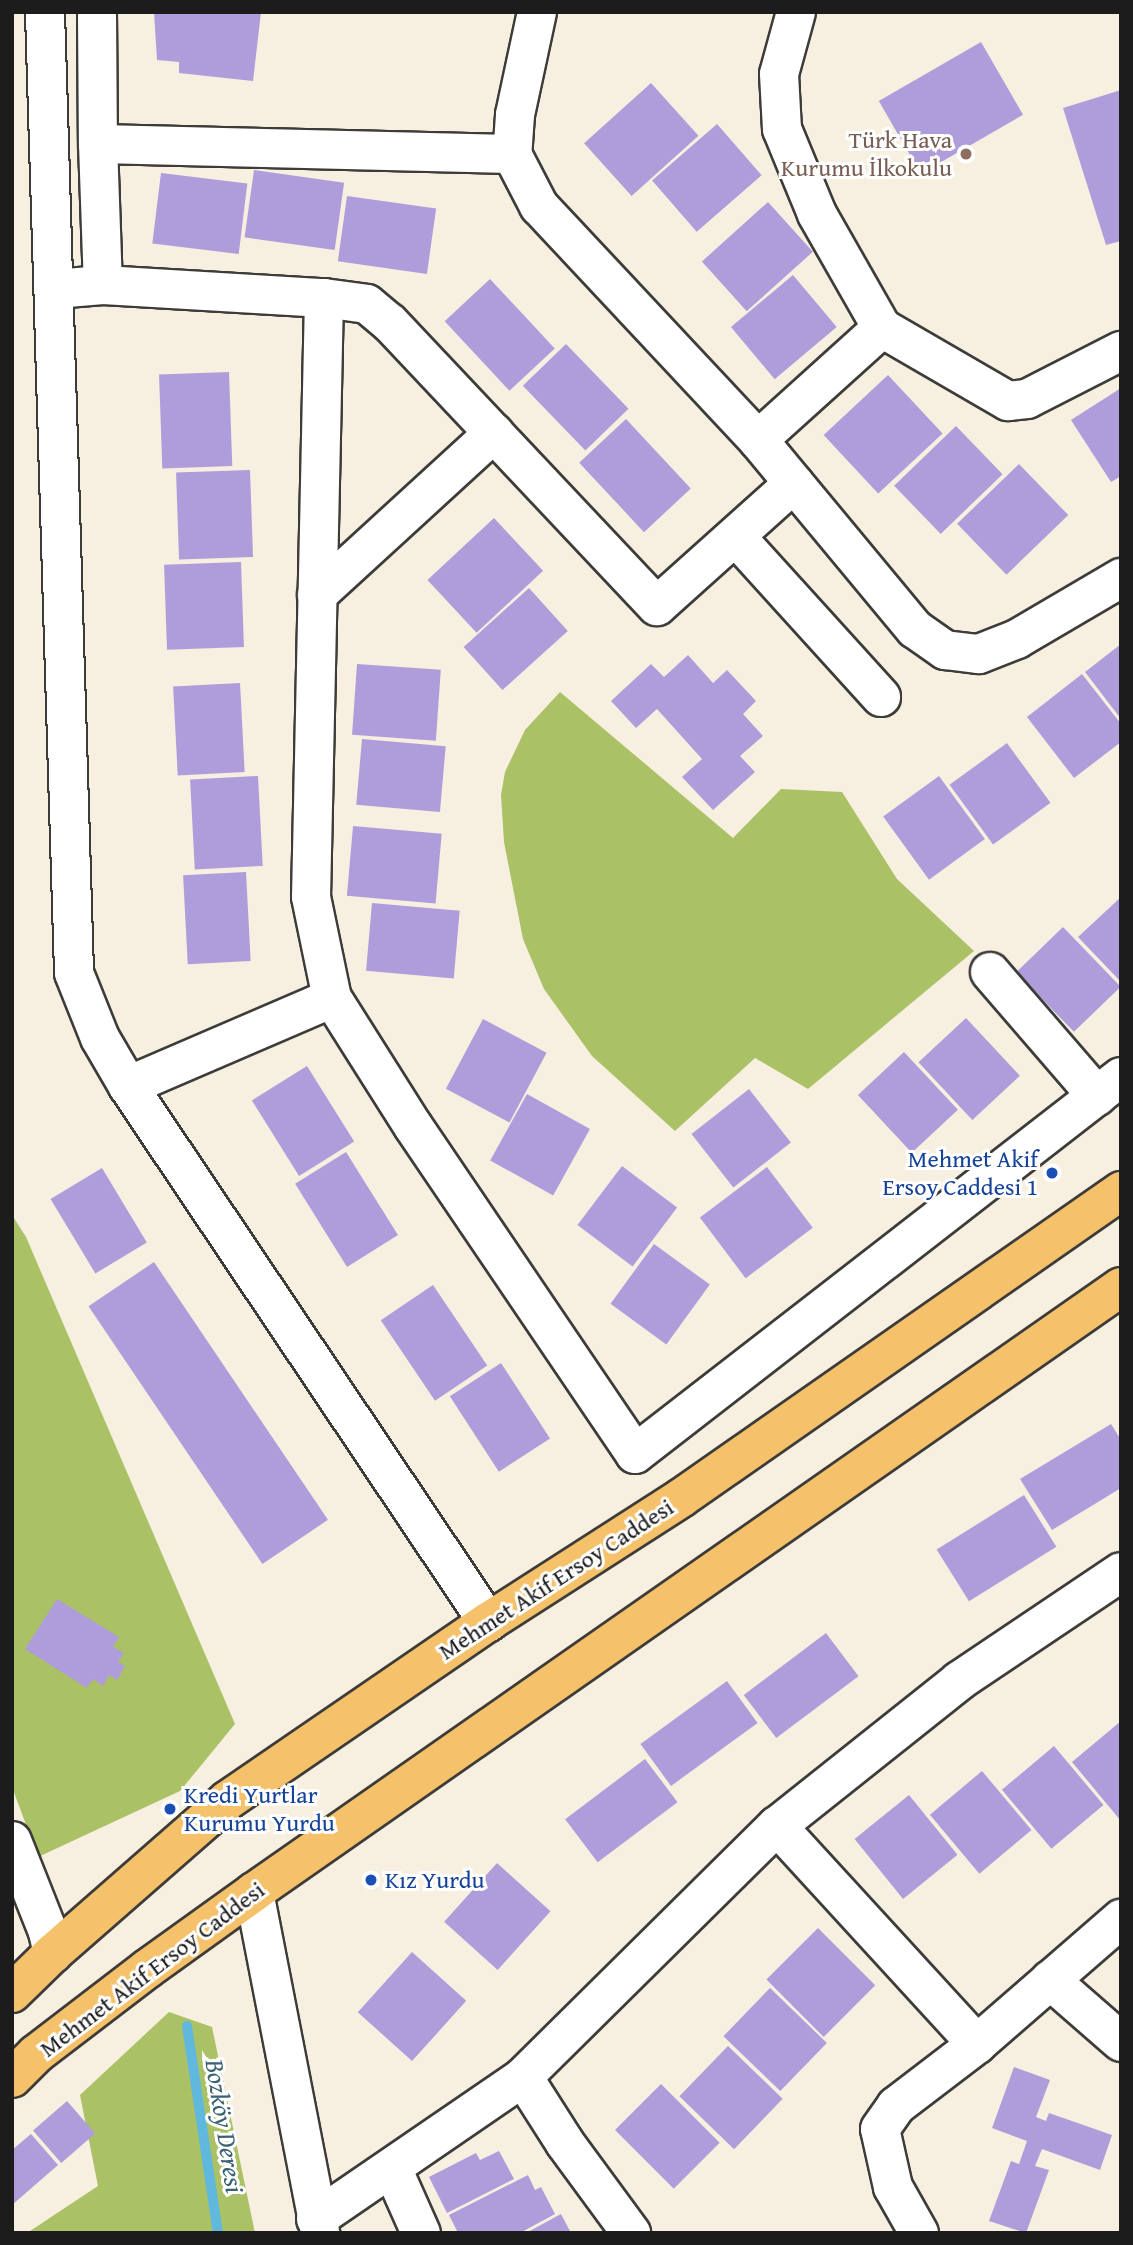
<!DOCTYPE html>
<html>
<head>
<meta charset="utf-8">
<style>
  body { margin:0 }
  #map { position:relative; width:1133px; height:2245px; overflow:hidden; background:#f7efe0; font-family:"Gentium Book Plus",serif }
  div>[style] { position:absolute }
  [style*='--x'] { left:calc(var(--x)*1px); top:calc(var(--y)*1px); width:calc(var(--w)*1px); rotate:calc(var(--a)*1deg) }
  .green>* { inset:0; background:#aac166 }
  .stream>* { height:10px; margin:-5px; padding:0 5px; transform-origin:5px; border-radius:5px; background:#60b8dd }
  .building>* { inset:0; background:#af9ddb; transform-origin:0 0 }
  .roads { filter:drop-shadow(2px 0 #3d3c39) drop-shadow(-2px 0 #3d3c39) drop-shadow(0 2px #3d3c39) drop-shadow(0 -2px #3d3c39) }
  .minor>* { height:38px; margin:-19px; padding:0 19px; transform-origin:19px; border-radius:19px; background:#fff }
  .major>* { height:38px; margin:-19px; padding:0 19px; transform-origin:19px; border-radius:19px; background:#f5c16b }
  .dots>* { width:19px; height:19px; translate:-50% -50%; box-sizing:border-box; border:4px solid #fff; border-radius:50% }
  span { translate:-50% -50%; white-space:nowrap; text-align:center; line-height:1.15; -webkit-text-stroke:6px #fff; paint-order:stroke }
  .education-label { font-size:24px; color:#785e54 }
  .right { translate:-100% -50%; text-align:right }
  .transit-label { font-size:24px; color:#164399 }
  .left { translate:0 -50%; text-align:left }
  .street-label { font-size:24px; color:#1c1c1c }
  .water-label { font-size:26px; color:#3b6273; font-style:italic }
  .frame { position:absolute; inset:0; border:14px solid #1c1c1c; pointer-events:none }
</style>
</head>
<body>
<div id="map">
  <div class="green">
    <i style="clip-path:polygon(560px 692px,733px 838px,781px 789px,842px 792px,897px 879px,974px 951px,808px 1089px,755px 1058px,675px 1131px,592px 1056px,544px 989px,523px 939px,504px 842px,501px 795px,505px 772px,525px 730px)"></i>
    <i style="clip-path:polygon(12px 1215px,26px 1237px,235px 1724px,180px 1791px,38px 1857px,12px 1787px)"></i>
    <i style="clip-path:polygon(169px 2012px,212px 2027px,255px 2233px,27px 2233px,98px 2186px,80px 2095px)"></i>
  </div>
  <div class="stream">
    <i style="--x:187;--y:2026;--w:209;--a:81.5"></i>
  </div>
  <div class="building">
    <i style="clip-path:polygon(154px 12px,261px 12px,253px 81px,179px 73px,179px 62px,157px 60px)"></i>
    <i style="left:981px;top:42px;width:84px;height:118px;rotate:60deg"></i>
    <i style="left:651px;top:83px;width:71px;height:90px;rotate:48deg"></i>
    <i style="clip-path:polygon(1121px 90px,1121px 241px,1106px 245px,1063px 108px)"></i>
    <i style="left:717px;top:124px;width:68px;height:86px;rotate:49deg"></i>
    <i style="left:254px;top:170px;width:91px;height:68px;rotate:8deg"></i>
    <i style="left:161px;top:173px;width:87px;height:71px;rotate:7deg"></i>
    <i style="left:347px;top:196px;width:90px;height:66px;rotate:8deg"></i>
    <i style="left:768px;top:202px;width:67px;height:89px;rotate:48deg"></i>
    <i style="left:793px;top:275px;width:68px;height:81px;rotate:50deg"></i>
    <i style="left:490px;top:279px;width:95px;height:62px;rotate:47deg"></i>
    <i style="left:566px;top:344px;width:90px;height:60px;rotate:46deg"></i>
    <i style="left:229px;top:372px;width:94px;height:70px;rotate:88deg"></i>
    <i style="left:888px;top:375px;width:80px;height:88px;rotate:47deg"></i>
    <i style="clip-path:polygon(1121px 388px,1121px 476px,1111px 482px,1071px 420px)"></i>
    <i style="left:626px;top:419px;width:95px;height:64px;rotate:47deg"></i>
    <i style="left:956px;top:426px;width:67px;height:86px;rotate:46deg"></i>
    <i style="left:1019px;top:464px;width:71px;height:86px;rotate:46deg"></i>
    <i style="left:250px;top:470px;width:87px;height:74px;rotate:88deg"></i>
    <i style="left:494px;top:518px;width:72px;height:91px;rotate:47deg"></i>
    <i style="left:241px;top:562px;width:85px;height:77px;rotate:88deg"></i>
    <i style="left:529px;top:588px;width:58px;height:88px;rotate:48deg"></i>
    <i style="clip-path:polygon(1121px 644px,1121px 719px,1085px 672px)"></i>
    <i style="clip-path:polygon(688px 655px,713px 683px,727px 670px,756px 701px,743px 714px,763px 736px,740px 756px,755px 772px,713px 810px,682px 777px,702px 759px,657px 709px,636px 728px,611px 701px,651px 664px,664px 677px)"></i>
    <i style="left:357px;top:664px;width:84px;height:71px;rotate:4deg"></i>
    <i style="clip-path:polygon(1082px 674px,1121px 724px,1121px 742px,1074px 778px,1027px 717px)"></i>
    <i style="left:240px;top:683px;width:89px;height:67px;rotate:87deg"></i>
    <i style="left:362px;top:739px;width:84px;height:66px;rotate:5deg"></i>
    <i style="left:1007px;top:743px;width:74px;height:71px;rotate:54deg"></i>
    <i style="left:258px;top:776px;width:90px;height:68px;rotate:87deg"></i>
    <i style="left:939px;top:776px;width:78px;height:69px;rotate:54deg"></i>
    <i style="left:353px;top:826px;width:89px;height:70px;rotate:5deg"></i>
    <i style="left:246px;top:872px;width:89px;height:63px;rotate:87deg"></i>
    <i style="clip-path:polygon(1121px 897px,1121px 982px,1078px 937px)"></i>
    <i style="left:372px;top:903px;width:88px;height:68px;rotate:5deg"></i>
    <i style="left:1063px;top:927px;width:83px;height:65px;rotate:46deg"></i>
    <i style="left:966px;top:1018px;width:79px;height:65px;rotate:47deg"></i>
    <i style="left:483px;top:1019px;width:72px;height:79px;rotate:28deg"></i>
    <i style="left:904px;top:1052px;width:79px;height:63px;rotate:47deg"></i>
    <i style="left:307px;top:1066px;width:89px;height:65px;rotate:58deg"></i>
    <i style="left:749px;top:1089px;width:68px;height:73px;rotate:52deg"></i>
    <i style="left:527px;top:1094px;width:72px;height:76px;rotate:29deg"></i>
    <i style="left:346px;top:1152px;width:98px;height:60px;rotate:58deg"></i>
    <i style="left:622px;top:1166px;width:69px;height:74px;rotate:37deg"></i>
    <i style="left:767px;top:1167px;width:76px;height:84px;rotate:53deg"></i>
    <i style="left:102px;top:1168px;width:87px;height:60px;rotate:59deg"></i>
    <i style="left:654px;top:1244px;width:69px;height:74px;rotate:36deg"></i>
    <i style="left:154px;top:1262px;width:311px;height:79px;rotate:56deg"></i>
    <i style="left:433px;top:1285px;width:97px;height:63px;rotate:56deg"></i>
    <i style="left:501px;top:1363px;width:90px;height:61px;rotate:57deg"></i>
    <i style="clip-path:polygon(1111px 1424px,1121px 1440px,1121px 1488px,1052px 1530px,1020px 1479px)"></i>
    <i style="left:1024px;top:1495px;width:61px;height:103px;rotate:58deg"></i>
    <i style="clip-path:polygon(57px 1599px,119px 1637px,113px 1647px,124px 1653px,118px 1662px,125px 1666px,117px 1680px,109px 1675px,103px 1686px,93px 1679px,87px 1688px,25px 1649px)"></i>
    <i style="left:826px;top:1633px;width:54px;height:103px;rotate:53deg"></i>
    <i style="left:727px;top:1681px;width:52px;height:107px;rotate:54deg"></i>
    <i style="clip-path:polygon(1121px 1721px,1121px 1821px,1072px 1762px)"></i>
    <i style="left:1054px;top:1746px;width:77px;height:68px;rotate:50deg"></i>
    <i style="left:645px;top:1759px;width:54px;height:100px;rotate:53deg"></i>
    <i style="left:982px;top:1771px;width:77px;height:68px;rotate:50deg"></i>
    <i style="left:909px;top:1795px;width:77px;height:70px;rotate:51deg"></i>
    <i style="left:497px;top:1863px;width:72px;height:79px;rotate:42deg"></i>
    <i style="left:818px;top:1928px;width:81px;height:73px;rotate:45deg"></i>
    <i style="left:412px;top:1952px;width:73px;height:81px;rotate:42deg"></i>
    <i style="left:770px;top:1988px;width:79px;height:67px;rotate:44deg"></i>
    <i style="left:728px;top:2046px;width:76px;height:70px;rotate:44deg"></i>
    <i style="clip-path:polygon(1014px 2067px,1050px 2080px,1036px 2117px,1046px 2121px,1049px 2113px,1112px 2135px,1100px 2170px,1042px 2149px,1035px 2166px,1049px 2170px,1026px 2233px,989px 2221px,1011px 2161px,1019px 2164px,1027px 2141px,992px 2128px)"></i>
    <i style="left:661px;top:2084px;width:83px;height:65px;rotate:45deg"></i>
    <i style="left:67px;top:2101px;width:43px;height:45px;rotate:49deg"></i>
    <i style="clip-path:polygon(31px 2134px,58px 2165px,12px 2205px,12px 2150px)"></i>
    <i style="clip-path:polygon(499px 2151px,514px 2179px,447px 2213px,429px 2177px,476px 2153px,480px 2160px)"></i>
    <i style="clip-path:polygon(528px 2175px,535px 2190px,541px 2187px,555px 2214px,520px 2233px,458px 2233px,449px 2215px)"></i>
    <i style="clip-path:polygon(561px 2214px,571px 2233px,526px 2233px)"></i>
  </div>
  <div class="roads">
    <div class="minor">
      <i style="--x:45;--y:12;--w:961;--a:88.27"></i>
      <i style="--x:74;--y:973;--w:70;--a:68.2"></i>
      <i style="--x:100;--y:1038;--w:56;--a:59.7"></i>
      <i style="--x:128;--y:1086;--w:646;--a:56.11"></i>
      <i style="--x:97;--y:12;--w:132;--a:89.6"></i>
      <i style="--x:98;--y:144;--w:141;--a:88"></i>
      <i style="--x:537;--y:12;--w:105;--a:102.1"></i>
      <i style="--x:515;--y:115;--w:39;--a:94"></i>
      <i style="--x:512;--y:154;--w:59;--a:62.6"></i>
      <i style="--x:539;--y:206;--w:320;--a:46.9"></i>
      <i style="--x:758;--y:440;--w:246;--a:50.3"></i>
      <i style="--x:915;--y:629;--w:37;--a:35"></i>
      <i style="--x:945;--y:650;--w:34;--a:7"></i>
      <i style="--x:979;--y:654;--w:41;--a:-21.5"></i>
      <i style="--x:1017;--y:639;--w:121;--a:-30.4"></i>
      <i style="--x:796;--y:12;--w:64;--a:105.3"></i>
      <i style="--x:779;--y:74;--w:55;--a:86.9"></i>
      <i style="--x:782;--y:129;--w:92;--a:67.6"></i>
      <i style="--x:817;--y:214;--w:131;--a:60.3"></i>
      <i style="--x:882;--y:328;--w:146;--a:30.1"></i>
      <i style="--x:1008;--y:401;--w:19;--a:-6"></i>
      <i style="--x:1027;--y:399;--w:106;--a:-27.1"></i>
      <i style="--x:98;--y:144;--w:414;--a:1.4"></i>
      <i style="--x:55;--y:289;--w:48;--a:-4.8"></i>
      <i style="--x:103;--y:285;--w:221;--a:3.4"></i>
      <i style="--x:324;--y:298;--w:43;--a:7.9"></i>
      <i style="--x:367;--y:304;--w:30;--a:40"></i>
      <i style="--x:390;--y:323;--w:389;--a:46.7"></i>
      <i style="--x:657;--y:606;--w:184;--a:-41.9"></i>
      <i style="--x:324;--y:298;--w:599;--a:91.24"></i>
      <i style="--x:311;--y:897;--w:103;--a:78.3"></i>
      <i style="--x:332;--y:998;--w:151;--a:57.7"></i>
      <i style="--x:413;--y:1126;--w:396;--a:55.9"></i>
      <i style="--x:635;--y:1454;--w:615;--a:-37.8"></i>
      <i style="--x:758;--y:440;--w:167;--a:-42.1"></i>
      <i style="--x:736;--y:537;--w:216;--a:47.8"></i>
      <i style="--x:317;--y:595;--w:240;--a:-42.5"></i>
      <i style="--x:990;--y:972;--w:164;--a:49.2"></i>
      <i style="--x:128;--y:1086;--w:222;--a:-23.3"></i>
      <i style="--x:777;--y:1826;--w:296;--a:47.5"></i>
      <i style="--x:12;--y:1841;--w:98;--a:68.4"></i>
      <i style="--x:48;--y:1932;--w:22;--a:77"></i>
      <i style="--x:254;--y:1892;--w:347;--a:79"></i>
      <i style="--x:1050;--y:1980;--w:94;--a:41.1"></i>
      <i style="--x:523;--y:2077;--w:78;--a:57.5"></i>
      <i style="--x:565;--y:2143;--w:112;--a:53.7"></i>
      <i style="--x:392;--y:2168;--w:71;--a:66"></i>
      <i style="--x:316;--y:2219;--w:251;--a:-34.4"></i>
      <i style="--x:523;--y:2077;--w:357;--a:-44.7"></i>
      <i style="--x:777;--y:1826;--w:233;--a:-38.5"></i>
      <i style="--x:959;--y:1681;--w:195;--a:-33.9"></i>
      <i style="--x:919;--y:2233;--w:53;--a:-119.5"></i>
      <i style="--x:893;--y:2187;--w:59;--a:-102.6"></i>
      <i style="--x:880;--y:2129;--w:28;--a:-55"></i>
      <i style="--x:896;--y:2106;--w:102;--a:-37.4"></i>
      <i style="--x:977;--y:2044;--w:191;--a:-41"></i>
    </div>
    <div class="major">
      <i style="--x:12;--y:1993;--w:57;--a:-44.3"></i>
      <i style="--x:53;--y:1953;--w:232;--a:-41.2"></i>
      <i style="--x:228;--y:1800;--w:315;--a:-34.4"></i>
      <i style="--x:488;--y:1622;--w:229;--a:-32.7"></i>
      <i style="--x:681;--y:1498;--w:537;--a:-34.9"></i>
      <i style="--x:12;--y:2078;--w:34;--a:-45"></i>
      <i style="--x:36;--y:2054;--w:140;--a:-37.4"></i>
      <i style="--x:147;--y:1969;--w:132;--a:-35.7"></i>
      <i style="--x:254;--y:1892;--w:1057;--a:-34.91"></i>
    </div>
  </div>
  <div class="dots">
    <i style="left:966px;top:154px;background:#8d6e63"></i>
    <i style="left:1052px;top:1173px;background:#1a4fb4"></i>
    <i style="left:170px;top:1809px;background:#1a4fb4"></i>
    <i style="left:371px;top:1880px;background:#1a4fb4"></i>
  </div>
  <div class="education-label">
    <span class="right" style="left:952px;top:154px">Türk Hava<br>Kurumu İlkokulu</span>
  </div>
  <div class="transit-label">
    <span class="right" style="left:1038px;top:1173px">Mehmet Akif<br>Ersoy Caddesi 1</span>
    <span class="left" style="left:184px;top:1809px">Kredi Yurtlar<br>Kurumu Yurdu</span>
    <span class="left" style="left:385px;top:1880px">Kız Yurdu</span>
  </div>
  <div class="street-label">
    <span style="left:556px;top:1579px;rotate:-33deg">Mehmet Akif Ersoy Caddesi</span>
    <span style="left:152px;top:1969px;rotate:-37deg">Mehmet Akif Ersoy Caddesi</span>
  </div>
  <div class="water-label">
    <span style="left:225px;top:2126px;rotate:81deg">Bozköy Deresi</span>
  </div>
  <div class="frame"></div>
</div>
</body>
</html>
